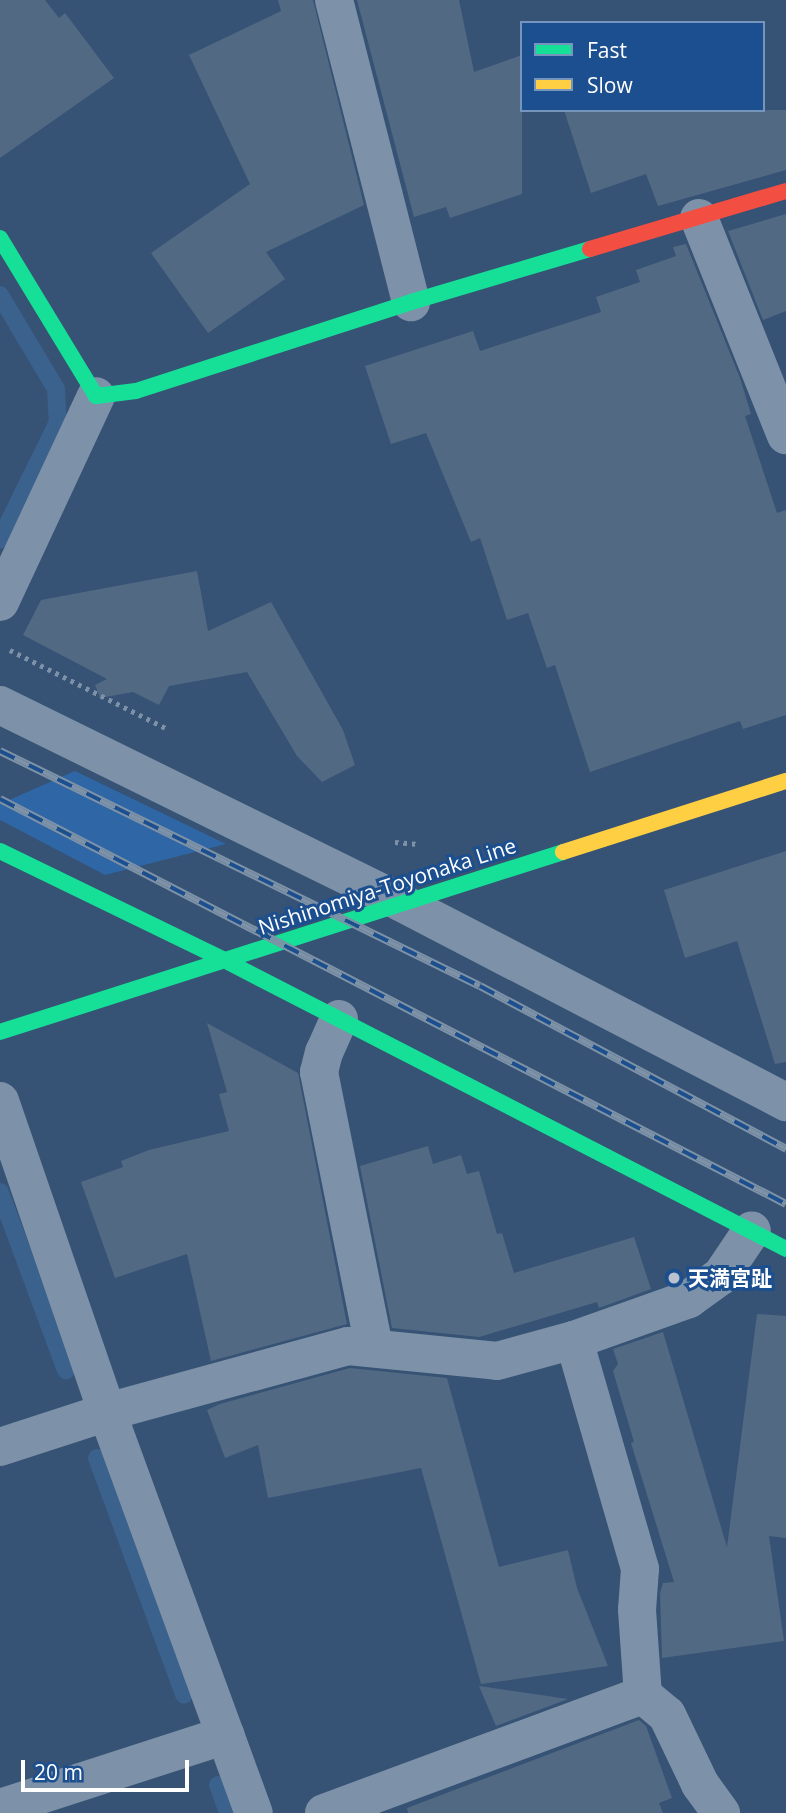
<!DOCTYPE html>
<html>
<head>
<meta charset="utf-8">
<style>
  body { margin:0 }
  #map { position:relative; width:786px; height:1813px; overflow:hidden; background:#365274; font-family:"Open Sans","Noto Sans JP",sans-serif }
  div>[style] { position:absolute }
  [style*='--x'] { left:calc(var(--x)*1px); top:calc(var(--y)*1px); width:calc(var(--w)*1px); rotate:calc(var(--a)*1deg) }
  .green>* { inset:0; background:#2f66a5 }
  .stream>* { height:18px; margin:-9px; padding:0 9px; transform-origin:9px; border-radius:9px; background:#3b618d }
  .building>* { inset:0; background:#526984 }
  .path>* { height:4.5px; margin-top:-2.25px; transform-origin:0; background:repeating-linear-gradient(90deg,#7d92a8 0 3.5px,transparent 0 8.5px) }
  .street>* { height:38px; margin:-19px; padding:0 19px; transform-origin:19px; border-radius:19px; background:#7d92a8 }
  .fast>* { height:16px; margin:-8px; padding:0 8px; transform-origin:8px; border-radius:8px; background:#16e098 }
  .slow>* { height:16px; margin:-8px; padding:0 8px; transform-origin:8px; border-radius:8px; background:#ffcf43 }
  .jam>* { height:16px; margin:-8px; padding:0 8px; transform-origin:8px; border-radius:8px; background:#f24e42 }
  .rail>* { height:8px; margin-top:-4px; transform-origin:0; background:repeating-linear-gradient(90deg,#1b4f8f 0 16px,#7e92a7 0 32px); box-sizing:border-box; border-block:2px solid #7e92a7 }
  .dots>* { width:19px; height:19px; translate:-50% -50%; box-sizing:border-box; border:4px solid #1b4f8f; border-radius:50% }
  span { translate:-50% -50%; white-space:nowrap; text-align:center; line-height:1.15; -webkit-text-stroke:6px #1b4f8f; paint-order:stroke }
  .street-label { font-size:21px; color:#fff }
  .poi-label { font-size:21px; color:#fff; font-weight:700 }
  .left { translate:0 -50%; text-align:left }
  .legend { position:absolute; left:520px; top:21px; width:245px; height:91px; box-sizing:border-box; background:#1b4f8f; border:2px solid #7695bc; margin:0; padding:9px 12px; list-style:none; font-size:21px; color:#fff }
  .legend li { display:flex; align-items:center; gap:14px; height:35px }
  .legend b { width:35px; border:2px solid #7695bc }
  .scale { position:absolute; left:21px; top:1760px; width:168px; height:32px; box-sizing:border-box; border:4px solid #fff; border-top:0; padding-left:9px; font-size:21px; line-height:24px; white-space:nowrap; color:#fff; -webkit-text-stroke:5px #1b4f8f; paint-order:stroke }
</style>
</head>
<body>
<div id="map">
  <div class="green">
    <i style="clip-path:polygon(75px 771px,226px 844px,105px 875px,0 820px,0 804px)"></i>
  </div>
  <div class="stream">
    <i style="--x:0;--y:295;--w:109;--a:59.2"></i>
    <i style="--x:56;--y:389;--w:33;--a:87"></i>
    <i style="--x:58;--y:422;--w:131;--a:116.2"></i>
    <i style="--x:0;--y:1192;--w:190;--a:69.7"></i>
    <i style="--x:97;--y:1458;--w:252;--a:69.8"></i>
    <i style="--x:218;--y:1785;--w:30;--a:70"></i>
  </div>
  <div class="building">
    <i style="clip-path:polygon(0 0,45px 0,59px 18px,65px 13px,114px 78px,0 158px)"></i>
    <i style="clip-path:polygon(278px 0,313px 0,364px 205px,266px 252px,285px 279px,208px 333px,151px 253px,250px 184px,189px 55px,281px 11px)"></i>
    <i style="clip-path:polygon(357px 0,459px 0,474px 72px,522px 55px,522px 194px,450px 218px,446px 207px,414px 217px)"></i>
    <i style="clip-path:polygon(564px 110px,786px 110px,786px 170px,658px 206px,646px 174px,591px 193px)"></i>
    <i style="clip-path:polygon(786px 214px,786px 311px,763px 320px,728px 231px)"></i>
    <i style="clip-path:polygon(686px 244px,740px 378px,751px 414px,745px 416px,777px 513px,786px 510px,786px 715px,743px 729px,740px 721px,590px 772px,555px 665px,547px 668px,528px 613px,507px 620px,480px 538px,471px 542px,426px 433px,391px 444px,365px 366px,473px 331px,480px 351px,601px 312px,596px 297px,640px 282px,636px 270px,676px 256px,673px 247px)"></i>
    <i style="clip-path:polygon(197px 571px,208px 631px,271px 602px,343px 730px,355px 765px,322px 782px,297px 756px,247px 672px,169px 686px,159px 705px,133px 692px,100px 698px,95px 685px,107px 679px,23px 635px,41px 600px)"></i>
    <i style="clip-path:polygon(786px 851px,786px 1062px,775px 1064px,737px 941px,685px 958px,664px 890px)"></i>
    <i style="clip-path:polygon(207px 1023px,298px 1073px,347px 1324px,211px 1361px,187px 1254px,115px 1278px,81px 1182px,123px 1167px,121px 1161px,149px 1150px,229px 1131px,219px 1094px,227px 1092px)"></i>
    <i style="clip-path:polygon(428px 1146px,433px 1164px,461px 1155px,467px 1174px,479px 1171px,497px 1234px,502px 1233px,514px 1273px,634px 1237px,651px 1289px,599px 1308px,597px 1302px,479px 1337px,392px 1328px,360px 1166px)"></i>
    <i style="clip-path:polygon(757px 1314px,786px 1316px,786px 1538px,769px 1536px,784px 1641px,662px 1658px,660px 1593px,663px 1583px,674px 1582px,631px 1443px,634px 1442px,613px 1371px,618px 1364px,613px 1349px,663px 1332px,727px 1547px)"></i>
    <i style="clip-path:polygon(350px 1368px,447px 1378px,499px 1567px,568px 1550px,577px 1588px,608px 1666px,481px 1684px,421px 1468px,268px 1498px,258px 1445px,225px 1458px,207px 1410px,220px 1404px)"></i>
    <i style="clip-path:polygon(479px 1686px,568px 1699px,496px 1726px)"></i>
    <i style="clip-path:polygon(639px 1720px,646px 1726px,672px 1798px,659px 1803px,663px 1813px,408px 1813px,407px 1808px)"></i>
  </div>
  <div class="path">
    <i style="--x:10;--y:650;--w:177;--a:26.6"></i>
    <i style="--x:395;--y:842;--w:23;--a:5"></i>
  </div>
  <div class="street">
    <i style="--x:334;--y:0;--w:312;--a:75.7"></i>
    <i style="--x:699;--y:218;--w:234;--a:68.2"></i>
    <i style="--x:0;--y:602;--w:227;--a:-65"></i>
    <i style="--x:0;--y:705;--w:448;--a:26.2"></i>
    <i style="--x:402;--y:903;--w:433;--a:27.4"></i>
    <i style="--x:339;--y:1019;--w:36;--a:114"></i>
    <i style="--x:324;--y:1052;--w:21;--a:104"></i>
    <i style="--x:319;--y:1072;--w:281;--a:78.7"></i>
    <i style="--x:0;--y:1101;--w:329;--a:71"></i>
    <i style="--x:107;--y:1412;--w:427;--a:69.9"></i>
    <i style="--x:574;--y:1340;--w:238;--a:73.9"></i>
    <i style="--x:640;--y:1569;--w:41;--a:94.2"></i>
    <i style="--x:637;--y:1610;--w:85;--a:86"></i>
    <i style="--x:643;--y:1695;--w:31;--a:40"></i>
    <i style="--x:667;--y:1715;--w:76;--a:64.4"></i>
    <i style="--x:700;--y:1784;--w:36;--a:54"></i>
    <i style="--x:0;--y:1447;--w:120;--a:-18"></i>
    <i style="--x:114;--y:1410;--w:243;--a:-15.3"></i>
    <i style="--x:348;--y:1346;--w:150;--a:5.7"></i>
    <i style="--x:497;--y:1361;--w:80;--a:-15.3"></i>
    <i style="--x:574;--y:1340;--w:122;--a:-19.6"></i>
    <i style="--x:689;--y:1299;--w:39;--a:-36"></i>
    <i style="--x:721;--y:1276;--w:55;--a:-56"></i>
    <i style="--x:0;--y:1808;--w:237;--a:-17.9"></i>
    <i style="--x:324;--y:1813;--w:340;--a:-20.3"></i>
  </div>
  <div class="fast">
    <i style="--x:0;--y:238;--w:185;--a:58.7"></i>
    <i style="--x:96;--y:396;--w:40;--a:-7.1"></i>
    <i style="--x:136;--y:391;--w:289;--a:-17.9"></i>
    <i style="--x:411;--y:302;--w:187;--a:-16.5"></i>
    <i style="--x:0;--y:851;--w:249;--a:25.9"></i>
    <i style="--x:224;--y:960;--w:632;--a:27.21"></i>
    <i style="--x:0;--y:1032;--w:591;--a:-17.73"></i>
  </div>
  <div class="slow">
    <i style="--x:563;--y:852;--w:234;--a:-17.7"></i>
  </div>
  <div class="jam">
    <i style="--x:590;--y:249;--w:204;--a:-16.5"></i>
  </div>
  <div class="rail">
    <i style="--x:0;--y:751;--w:534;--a:26.09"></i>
    <i style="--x:480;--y:986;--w:347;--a:28"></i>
    <i style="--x:0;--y:799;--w:884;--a:27.26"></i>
  </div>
  <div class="dots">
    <i style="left:674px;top:1278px;background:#b9c2ce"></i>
  </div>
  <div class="street-label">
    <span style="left:387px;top:886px;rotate:-18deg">Nishinomiya-Toyonaka Line</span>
  </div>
  <div class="poi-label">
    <span class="left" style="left:688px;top:1278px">天満宮趾</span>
  </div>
  <ul class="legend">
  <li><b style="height:9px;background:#16e098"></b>Fast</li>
  <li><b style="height:9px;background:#ffcf43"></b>Slow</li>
  </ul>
  <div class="scale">20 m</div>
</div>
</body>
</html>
